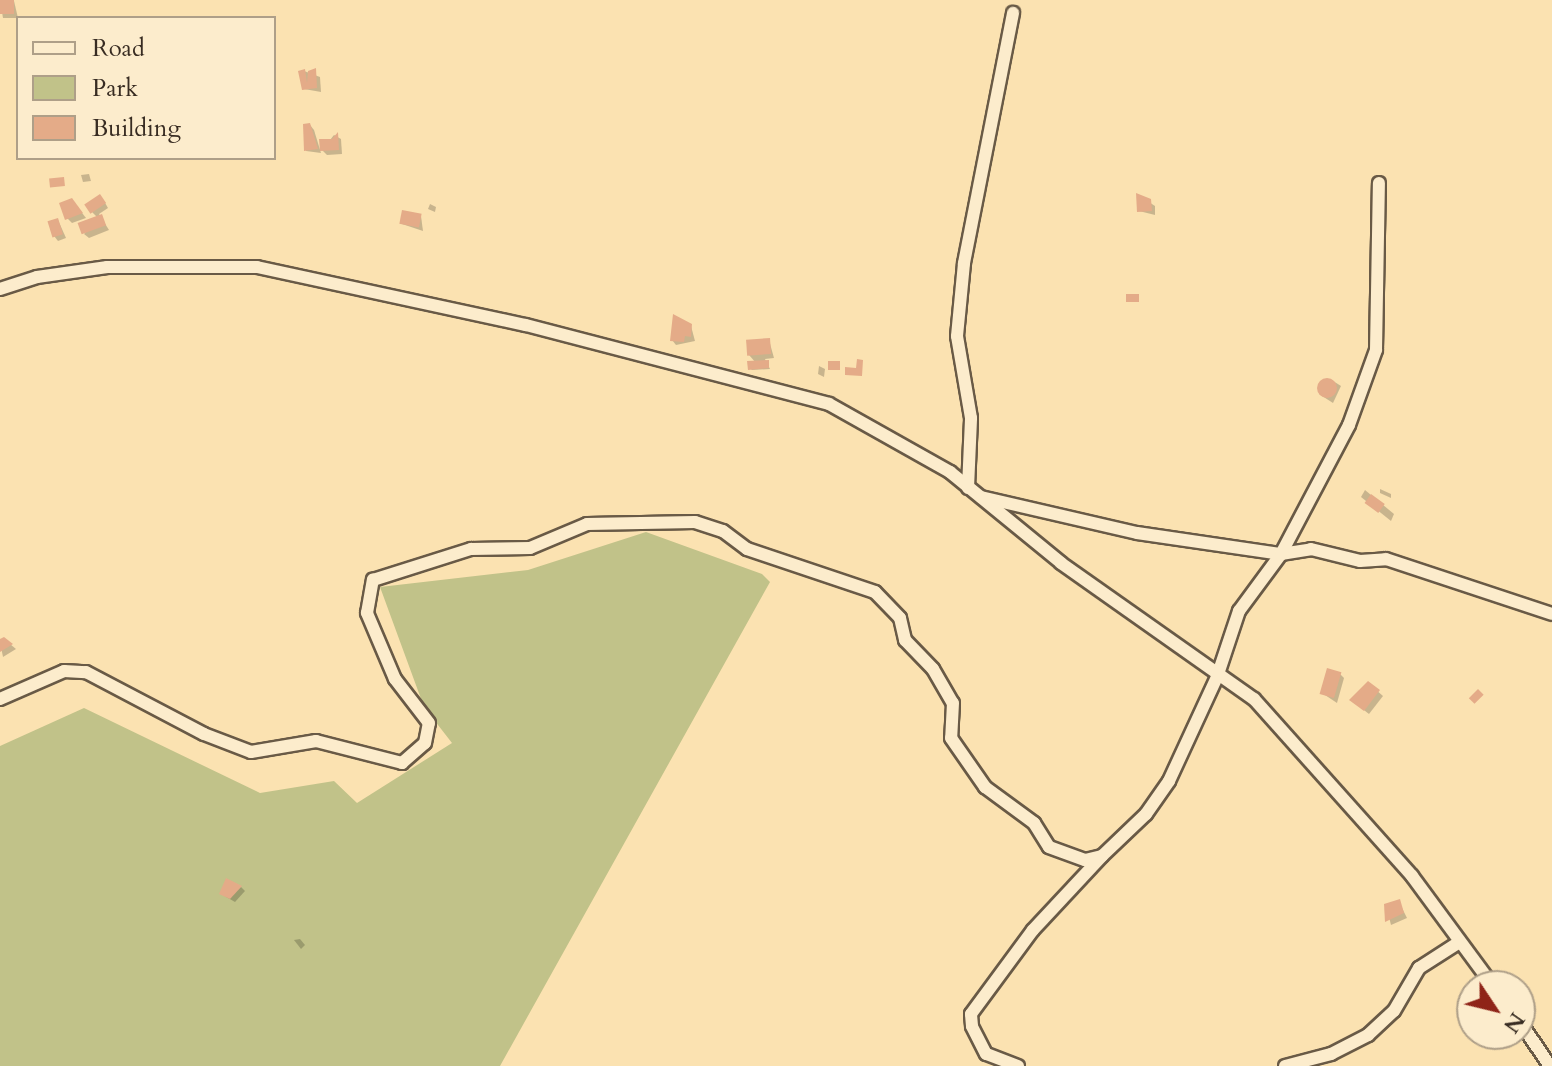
<!DOCTYPE html>
<html>
<head>
<meta charset="utf-8">
<style>
  body { margin:0 }
  #map { position:relative; width:1552px; height:1066px; overflow:hidden; background:#fbe2b1; font-family:Cardo,serif }
  div>[style] { position:absolute }
  [style*='--x'] { left:calc(var(--x)*1px); top:calc(var(--y)*1px); width:calc(var(--w)*1px); rotate:calc(var(--a)*1deg) }
  .green>* { inset:0; background:#c1c289 }
  .shadow>* { inset:0; background:#0003 }
  .building>* { inset:0; background:#e4ab88; transform-origin:0 0 }
  .round { border-radius:50% }
  .roads { filter:drop-shadow(2px 0 #695a46) drop-shadow(-2px 0 #695a46) drop-shadow(0 2px #695a46) drop-shadow(0 -2px #695a46) }
  .street>* { height:12px; margin:-6px; padding:0 6px; transform-origin:6px; border-radius:6px; background:#fceccc }
  span { translate:-50% -50%; white-space:nowrap; text-align:center; line-height:1.15; -webkit-text-stroke:7px #fceccc; paint-order:stroke }
  .legend { position:absolute; left:16px; top:16px; width:260px; height:144px; box-sizing:border-box; background:#fceccc; border:2px solid #ae9f88; margin:0; padding:10px 14px; list-style:none; font-size:24px; color:#382c22 }
  .legend li { display:flex; align-items:center; gap:16px; height:40px }
  .legend b { width:40px; border:2px solid #ae9f88 }
  .north { position:absolute; left:1456px; top:970px; width:80px; height:80px; box-sizing:border-box; background:#fceccc; border:2px solid #ae9f88; border-radius:50%; rotate:125deg; font-size:22px; font-weight:700; line-height:32px; text-align:center; color:#382c22 }
  .north::after { content:''; display:block; margin:auto; width:28px; height:36px; background:#8f2418; clip-path:polygon(50% 0,100% 100%,50% 72%,0 100%) }
</style>
</head>
<body>
<div id="map">
  <div class="green">
    <i style="clip-path:polygon(646px 532px,762px 574px,770px 582px,500px 1066px,0 1066px,0 746px,84px 708px,260px 793px,334px 781px,357px 803px,452px 743px,424px 707px,380px 587px,528px 570px)"></i>
  </div>
  <div class="shadow">
    <i style="clip-path:polygon(0 1px,14px 1px,18px 18px,3px 18px)"></i>
    <i style="clip-path:polygon(304px 71px,320px 77px,321px 92px,304px 89px)"></i>
    <i style="clip-path:polygon(310px 125px,314px 130px,321px 153px,306px 151px)"></i>
    <i style="clip-path:polygon(334px 135px,341px 139px,342px 154px,327px 155px,322px 150px)"></i>
    <i style="clip-path:polygon(89px 174px,91px 181px,83px 182px,81px 175px)"></i>
    <i style="clip-path:polygon(1138px 195px,1155px 206px,1155px 215px,1139px 211px)"></i>
    <i style="clip-path:polygon(104px 201px,108px 208px,99px 214px,109px 230px,89px 238px,84px 234px,98px 218px,92px 212px)"></i>
    <i style="clip-path:polygon(430px 204px,436px 207px,435px 212px,428px 209px)"></i>
    <i style="clip-path:polygon(76px 205px,86px 218px,72px 223px,67px 218px)"></i>
    <i style="clip-path:polygon(421px 216px,423px 231px,402px 224px)"></i>
    <i style="clip-path:polygon(58px 220px,66px 238px,58px 241px,54px 236px)"></i>
    <i style="clip-path:polygon(691px 326px,695px 341px,676px 345px,672px 340px)"></i>
    <i style="clip-path:polygon(769px 340px,774px 358px,765px 359px,770px 369px,751px 370px,756px 363px,749px 355px)"></i>
    <i style="clip-path:polygon(819px 366px,825px 369px,824px 377px,818px 374px)"></i>
    <i style="clip-path:polygon(1330px 379px,1341px 386px,1333px 403px,1319px 394px)"></i>
    <i style="clip-path:polygon(1380px 489px,1391px 494px,1391px 498px,1380px 493px)"></i>
    <i style="clip-path:polygon(1365px 490px,1394px 514px,1391px 521px,1361px 497px)"></i>
    <i style="clip-path:polygon(4px 639px,16px 649px,3px 657px,0 642px)"></i>
    <i style="clip-path:polygon(1340px 674px,1344px 678px,1337px 703px,1322px 693px)"></i>
    <i style="clip-path:polygon(1368px 683px,1383px 696px,1369px 714px,1356px 704px)"></i>
    <i style="clip-path:polygon(241px 887px,245px 891px,235px 902px,221px 894px)"></i>
    <i style="clip-path:polygon(1399px 902px,1407px 918px,1391px 925px,1386px 905px)"></i>
    <i style="clip-path:polygon(300px 939px,305px 945px,301px 949px,294px 940px)"></i>
  </div>
  <div class="building">
    <i style="left:0;top:0;width:14px;height:14px"></i>
    <i style="clip-path:polygon(316px 68px,317px 88px,302px 90px,298px 71px,305px 69px,307px 83px,308px 71px)"></i>
    <i style="clip-path:polygon(310px 123px,318px 149px,304px 151px,303px 124px)"></i>
    <i style="clip-path:polygon(338px 132px,339px 150px,320px 151px,319px 139px,332px 139px)"></i>
    <i style="left:64px;top:177px;width:9px;height:15px;rotate:84deg"></i>
    <i style="clip-path:polygon(1136px 193px,1151px 199px,1152px 211px,1137px 212px)"></i>
    <i style="left:100px;top:194px;width:11px;height:19px;rotate:56deg"></i>
    <i style="clip-path:polygon(72px 198px,83px 213px,65px 220px,59px 203px)"></i>
    <i style="left:402px;top:210px;width:20px;height:14px;rotate:11deg"></i>
    <i style="left:102px;top:214px;width:12px;height:26px;rotate:70deg"></i>
    <i style="left:58px;top:218px;width:17px;height:11px;rotate:73deg"></i>
    <i style="left:1126px;top:294px;width:13px;height:8px"></i>
    <i style="clip-path:polygon(673px 314px,692px 324px,691px 337px,685px 336px,684px 342px,670px 341px)"></i>
    <i style="left:770px;top:338px;width:16px;height:24px;rotate:86deg"></i>
    <i style="clip-path:polygon(857px 359px,863px 360px,862px 376px,845px 375px,845px 367px,856px 368px)"></i>
    <i style="clip-path:polygon(769px 360px,769px 368px,748px 370px,747px 361px)"></i>
    <i style="left:828px;top:361px;width:12px;height:9px"></i>
    <i class="round" style="left:1317px;top:378px;width:20px;height:20px"></i>
    <i style="left:1371px;top:494px;width:17px;height:11px;rotate:36deg"></i>
    <i style="clip-path:polygon(4px 637px,13px 644px,0 652px,0 639px)"></i>
    <i style="left:1327px;top:668px;width:15px;height:27px;rotate:16deg"></i>
    <i style="clip-path:polygon(1368px 681px,1380px 690px,1364px 711px,1349px 700px)"></i>
    <i style="left:1478px;top:689px;width:8px;height:13px;rotate:45deg"></i>
    <i style="clip-path:polygon(226px 878px,242px 886px,230px 899px,219px 894px)"></i>
    <i style="clip-path:polygon(1400px 899px,1404px 913px,1385px 922px,1384px 904px)"></i>
  </div>
  <div class="roads">
    <div class="street">
      <i style="--x:0;--y:289;--w:39;--a:-18"></i>
      <i style="--x:37;--y:277;--w:71;--a:-8.1"></i>
      <i style="--x:107;--y:267;--w:150;--a:0"></i>
      <i style="--x:257;--y:267;--w:275;--a:12.2"></i>
      <i style="--x:526;--y:325;--w:313;--a:14.6"></i>
      <i style="--x:829;--y:404;--w:139;--a:29.3"></i>
      <i style="--x:950;--y:472;--w:144;--a:39.3"></i>
      <i style="--x:1061;--y:563;--w:236;--a:35.2"></i>
      <i style="--x:1254;--y:699;--w:237;--a:48.2"></i>
      <i style="--x:1412;--y:876;--w:137;--a:53.6"></i>
      <i style="--x:968;--y:488;--w:70;--a:-87.5"></i>
      <i style="--x:971;--y:418;--w:83;--a:-99.7"></i>
      <i style="--x:957;--y:336;--w:73;--a:-84.5"></i>
      <i style="--x:964;--y:263;--w:255;--a:-78.9"></i>
      <i style="--x:981;--y:497;--w:160;--a:13"></i>
      <i style="--x:1137;--y:533;--w:146;--a:8.3"></i>
      <i style="--x:1281;--y:554;--w:30;--a:-9"></i>
      <i style="--x:1311;--y:549;--w:50;--a:13.8"></i>
      <i style="--x:1360;--y:561;--w:26;--a:-4"></i>
      <i style="--x:1386;--y:559;--w:175;--a:18.3"></i>
      <i style="--x:0;--y:699;--w:70;--a:-23.6"></i>
      <i style="--x:64;--y:671;--w:22;--a:3"></i>
      <i style="--x:86;--y:672;--w:133;--a:27.7"></i>
      <i style="--x:204;--y:734;--w:50;--a:21"></i>
      <i style="--x:251;--y:752;--w:66;--a:-9.6"></i>
      <i style="--x:316;--y:741;--w:89;--a:14.3"></i>
      <i style="--x:402;--y:763;--w:30;--a:-41"></i>
      <i style="--x:425;--y:743;--w:20;--a:-79"></i>
      <i style="--x:429;--y:723;--w:56;--a:-127.7"></i>
      <i style="--x:395;--y:679;--w:72;--a:-113"></i>
      <i style="--x:367;--y:613;--w:34;--a:-80"></i>
      <i style="--x:373;--y:580;--w:103;--a:-17.6"></i>
      <i style="--x:471;--y:549;--w:59;--a:-1"></i>
      <i style="--x:530;--y:548;--w:62;--a:-22.8"></i>
      <i style="--x:587;--y:524;--w:108;--a:-1.1"></i>
      <i style="--x:695;--y:522;--w:29;--a:18"></i>
      <i style="--x:723;--y:531;--w:30;--a:37"></i>
      <i style="--x:747;--y:549;--w:135;--a:18.6"></i>
      <i style="--x:875;--y:592;--w:36;--a:46"></i>
      <i style="--x:900;--y:618;--w:23;--a:77"></i>
      <i style="--x:905;--y:640;--w:40;--a:46"></i>
      <i style="--x:933;--y:669;--w:39;--a:60"></i>
      <i style="--x:953;--y:703;--w:35;--a:93"></i>
      <i style="--x:951;--y:738;--w:60;--a:55.2"></i>
      <i style="--x:985;--y:787;--w:61;--a:36.3"></i>
      <i style="--x:1034;--y:823;--w:28;--a:58"></i>
      <i style="--x:1049;--y:847;--w:38;--a:20"></i>
      <i style="--x:1085;--y:860;--w:17;--a:-13"></i>
      <i style="--x:1102;--y:856;--w:61;--a:-43.7"></i>
      <i style="--x:1146;--y:814;--w:40;--a:-55.1"></i>
      <i style="--x:1169;--y:781;--w:115;--a:-65.2"></i>
      <i style="--x:1217;--y:677;--w:70;--a:-71.6"></i>
      <i style="--x:1239;--y:611;--w:71;--a:-53.6"></i>
      <i style="--x:1281;--y:554;--w:146;--a:-62.2"></i>
      <i style="--x:1349;--y:425;--w:80;--a:-70.2"></i>
      <i style="--x:1376;--y:350;--w:167;--a:-89"></i>
      <i style="--x:1520;--y:1022;--w:53;--a:55.7"></i>
      <i style="--x:1018;--y:1066;--w:34;--a:-159"></i>
      <i style="--x:986;--y:1054;--w:31;--a:-117"></i>
      <i style="--x:972;--y:1026;--w:12;--a:-95"></i>
      <i style="--x:971;--y:1014;--w:104;--a:-53.6"></i>
      <i style="--x:1033;--y:930;--w:101;--a:-47"></i>
      <i style="--x:1285;--y:1066;--w:48;--a:-14.6"></i>
      <i style="--x:1331;--y:1054;--w:42;--a:-27.2"></i>
      <i style="--x:1368;--y:1035;--w:35;--a:-43"></i>
      <i style="--x:1394;--y:1011;--w:50;--a:-59.8"></i>
      <i style="--x:1419;--y:968;--w:46;--a:-32.7"></i>
    </div>
  </div>
  <ul class="legend">
  <li><b style="height:10px;background:#fceccc"></b>Road</li>
  <li><b style="height:22px;background:#c1c289"></b>Park</li>
  <li><b style="height:22px;background:#e4ab88"></b>Building</li>
  </ul>
  <div class="north">N</div>
</div>
</body>
</html>
